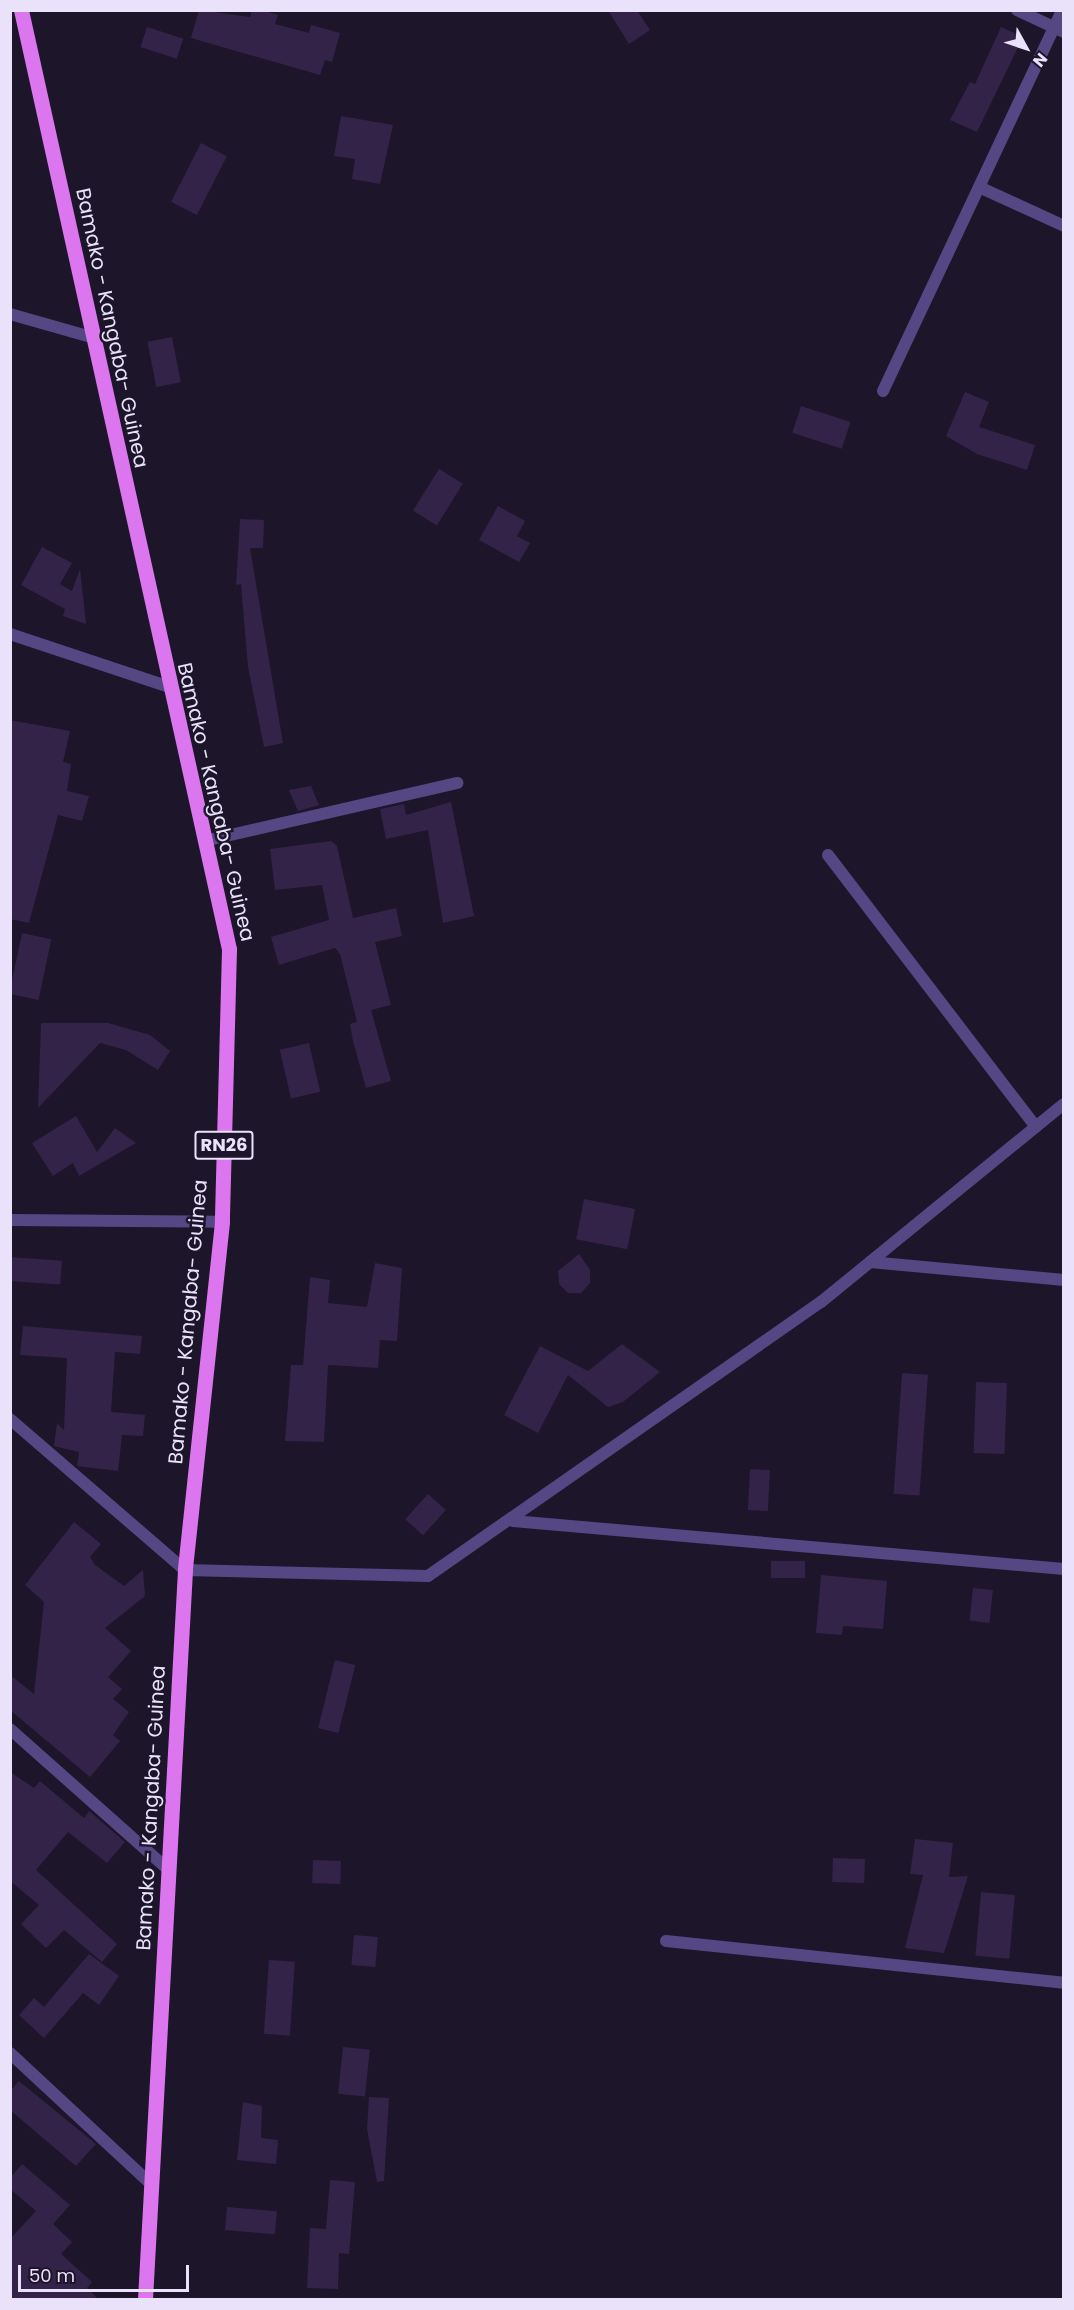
<!DOCTYPE html>
<html>
<head>
<meta charset="utf-8">
<style>
  body { margin:0 }
  #map { position:relative; width:1074px; height:2310px; overflow:hidden; background:#1d152a; font-family:Poppins,sans-serif }
  div>[style] { position:absolute }
  [style*='--x'] { left:calc(var(--x)*1px); top:calc(var(--y)*1px); width:calc(var(--w)*1px); rotate:calc(var(--a)*1deg) }
  .building>* { inset:0; background:#332349; transform-origin:0 0 }
  .minor>* { height:12px; margin:-6px; padding:0 6px; transform-origin:6px; border-radius:6px; background:#554684 }
  .tertiary>* { height:12px; margin:-6px; padding:0 6px; transform-origin:6px; border-radius:6px; background:#554684 }
  .primary>* { height:15px; margin:-7.5px; padding:0 7.5px; transform-origin:7.5px; border-radius:7.5px; background:#dc76ef }
  span { translate:-50% -50%; white-space:nowrap; text-align:center; line-height:1.15; -webkit-text-stroke:5px #1d152a; paint-order:stroke }
  .shield-label span { padding:2px 4px; background:#1d152a; border:2px solid; border-radius:4px; -webkit-text-stroke-width:0 }
  .shield-label { font-size:18px; color:#eae2fb; font-weight:700 }
  .street-label { font-size:20px; color:#eae2fb }
  .frame { position:absolute; inset:0; border:12px solid #eae2fb; pointer-events:none }
  .north { position:absolute; left:996px; top:18px; width:60px; height:60px; -webkit-text-stroke:4px #1d152a; paint-order:stroke; rotate:130deg; font-size:16px; font-weight:700; line-height:24px; text-align:center; color:#eae2fb }
  .north::after { content:''; display:block; margin:auto; width:21px; height:27px; background:#eae2fb; clip-path:polygon(50% 0,100% 100%,50% 72%,0 100%) }
  .scale { position:absolute; left:18px; top:2265px; width:171px; height:27px; box-sizing:border-box; border:3px solid #eae2fb; border-top:0; padding-left:8px; font-size:18px; line-height:21px; white-space:nowrap; color:#eae2fb; -webkit-text-stroke:4px #1d152a; paint-order:stroke }
</style>
</head>
<body>
<div id="map">
  <div class="building">
    <i style="clip-path:polygon(199px 10px,250px 17px,252px 10px,262px 10px,278px 15px,275px 24px,309px 33px,311px 25px,340px 33px,332px 62px,325px 60px,320px 75px,191px 38px)"></i>
    <i style="clip-path:polygon(608px 10px,637px 10px,650px 30px,629px 44px)"></i>
    <i style="left:147px;top:27px;width:38px;height:21px;rotate:18deg"></i>
    <i style="clip-path:polygon(1001px 27px,1023px 37px,977px 132px,950px 120px,970px 82px,975px 84px)"></i>
    <i style="clip-path:polygon(341px 116px,393px 125px,380px 184px,352px 179px,355px 159px,334px 156px)"></i>
    <i style="left:201px;top:143px;width:29px;height:66px;rotate:27deg"></i>
    <i style="left:172px;top:337px;width:46px;height:25px;rotate:79deg"></i>
    <i style="clip-path:polygon(965px 392px,989px 402px,979px 427px,1035px 445px,1027px 470px,977px 454px,946px 436px)"></i>
    <i style="left:801px;top:406px;width:52px;height:28px;rotate:18deg"></i>
    <i style="left:439px;top:469px;width:28px;height:49px;rotate:32deg"></i>
    <i style="clip-path:polygon(498px 506px,525px 521px,517px 536px,530px 543px,519px 562px,479px 540px)"></i>
    <i style="clip-path:polygon(240px 519px,264px 520px,263px 548px,250px 548px,283px 743px,264px 747px,248px 667px,241px 584px,236px 585px)"></i>
    <i style="clip-path:polygon(42px 547px,72px 563px,60px 584px,72px 591px,80px 569px,86px 624px,63px 616px,65px 609px,21px 585px)"></i>
    <i style="clip-path:polygon(10px 720px,70px 731px,63px 762px,71px 764px,67px 791px,89px 796px,82px 821px,58px 815px,29px 923px,10px 919px)"></i>
    <i style="clip-path:polygon(311px 786px,319px 805px,298px 811px,289px 790px)"></i>
    <i style="clip-path:polygon(451px 802px,474px 916px,443px 923px,428px 830px,386px 839px,380px 809px,404px 804px,406px 815px)"></i>
    <i style="clip-path:polygon(331px 841px,337px 846px,353px 918px,396px 908px,402px 936px,375px 942px,391px 1005px,371px 1010px,391px 1081px,366px 1088px,353px 1041px,350px 1024px,357px 1022px,340px 954px,335px 948px,279px 965px,271px 937px,329px 920px,322px 885px,275px 890px,270px 849px)"></i>
    <i style="left:22px;top:933px;width:30px;height:62px;rotate:12deg"></i>
    <i style="clip-path:polygon(41px 1023px,108px 1023px,150px 1035px,170px 1051px,158px 1070px,126px 1050px,100px 1043px,38px 1108px)"></i>
    <i style="left:309px;top:1043px;width:50px;height:30px;rotate:77deg"></i>
    <i style="clip-path:polygon(76px 1116px,97px 1152px,115px 1128px,136px 1143px,79px 1176px,73px 1163px,53px 1176px,32px 1143px)"></i>
    <i style="left:584px;top:1199px;width:52px;height:41px;rotate:11deg"></i>
    <i style="clip-path:polygon(579px 1254px,590px 1270px,590px 1283px,581px 1293px,568px 1293px,559px 1284px,558px 1271px)"></i>
    <i style="left:10px;top:1257px;width:52px;height:24px;rotate:4deg"></i>
    <i style="clip-path:polygon(375px 1263px,402px 1268px,397px 1341px,380px 1340px,378px 1368px,328px 1365px,324px 1442px,285px 1441px,291px 1365px,303px 1365px,310px 1277px,330px 1280px,328px 1303px,367px 1307px)"></i>
    <i style="clip-path:polygon(23px 1326px,142px 1336px,140px 1354px,115px 1352px,111px 1412px,145px 1415px,143px 1436px,122px 1435px,118px 1471px,77px 1466px,79px 1452px,54px 1446px,57px 1423px,64px 1430px,67px 1358px,20px 1355px)"></i>
    <i style="clip-path:polygon(622px 1344px,660px 1372px,623px 1402px,608px 1407px,568px 1375px,538px 1433px,504px 1415px,540px 1346px,588px 1371px)"></i>
    <i style="left:902px;top:1373px;width:26px;height:121px;rotate:4deg"></i>
    <i style="left:976px;top:1382px;width:31px;height:71px;rotate:2deg"></i>
    <i style="left:750px;top:1469px;width:20px;height:41px;rotate:3deg"></i>
    <i style="left:428px;top:1494px;width:24px;height:34px;rotate:42deg"></i>
    <i style="clip-path:polygon(74px 1522px,101px 1544px,90px 1557px,95px 1565px,124px 1586px,143px 1570px,145px 1596px,105px 1628px,131px 1651px,108px 1677px,122px 1689px,113px 1699px,129px 1712px,113px 1735px,120px 1741px,90px 1777px,10px 1710px,10px 1675px,34px 1694px,44px 1602px,25px 1585px)"></i>
    <i style="left:771px;top:1561px;width:34px;height:17px"></i>
    <i style="clip-path:polygon(821px 1575px,887px 1581px,883px 1629px,843px 1626px,842px 1635px,816px 1633px)"></i>
    <i style="left:973px;top:1588px;width:20px;height:33px;rotate:6deg"></i>
    <i style="left:335px;top:1660px;width:21px;height:70px;rotate:14deg"></i>
    <i style="clip-path:polygon(10px 1772px,34px 1788px,40px 1781px,84px 1818px,89px 1811px,125px 1842px,107px 1863px,68px 1832px,36px 1870px,117px 1944px,102px 1962px,64px 1930px,46px 1948px,21px 1924px,39px 1905px,10px 1881px)"></i>
    <i style="clip-path:polygon(915px 1839px,953px 1843px,949px 1877px,968px 1876px,944px 1953px,905px 1948px,923px 1875px,910px 1874px)"></i>
    <i style="left:833px;top:1858px;width:32px;height:24px;rotate:2deg"></i>
    <i style="left:313px;top:1860px;width:28px;height:23px;rotate:2deg"></i>
    <i style="left:981px;top:1892px;width:34px;height:64px;rotate:5deg"></i>
    <i style="left:354px;top:1935px;width:24px;height:30px;rotate:5deg"></i>
    <i style="clip-path:polygon(89px 1954px,119px 1976px,99px 2005px,83px 1993px,44px 2038px,19px 2015px,34px 1998px,44px 2007px)"></i>
    <i style="left:269px;top:1960px;width:26px;height:74px;rotate:4deg"></i>
    <i style="left:343px;top:2047px;width:27px;height:47px;rotate:6deg"></i>
    <i style="clip-path:polygon(19px 2081px,96px 2144px,76px 2166px,10px 2110px,10px 2091px)"></i>
    <i style="clip-path:polygon(369px 2097px,389px 2098px,384px 2181px,377px 2182px,367px 2129px)"></i>
    <i style="clip-path:polygon(243px 2102px,262px 2106px,261px 2138px,278px 2140px,276px 2164px,237px 2160px)"></i>
    <i style="clip-path:polygon(22px 2164px,70px 2205px,53px 2224px,72px 2242px,61px 2254px,92px 2282px,87px 2288px,99px 2300px,10px 2300px,10px 2239px,36px 2211px,10px 2189px,10px 2178px)"></i>
    <i style="clip-path:polygon(330px 2180px,355px 2182px,349px 2254px,339px 2253px,338px 2289px,307px 2288px,310px 2228px,326px 2229px)"></i>
    <i style="left:227px;top:2207px;width:50px;height:23px;rotate:5deg"></i>
  </div>
  <div class="minor">
    <i style="--x:1017;--y:10;--w:52;--a:25.1"></i>
    <i style="--x:979;--y:187;--w:94;--a:24.6"></i>
    <i style="--x:10;--y:314;--w:87;--a:15.9"></i>
    <i style="--x:883;--y:391;--w:421;--a:-64.8"></i>
    <i style="--x:10;--y:634;--w:168;--a:18.4"></i>
    <i style="--x:204;--y:841;--w:260;--a:-12.9"></i>
    <i style="--x:828;--y:855;--w:342;--a:52.6"></i>
    <i style="--x:10;--y:1220;--w:212;--a:0.5"></i>
    <i style="--x:870;--y:1262;--w:195;--a:5.3"></i>
    <i style="--x:10;--y:1419;--w:231;--a:40.8"></i>
    <i style="--x:513;--y:1521;--w:553;--a:4.98"></i>
    <i style="--x:10;--y:1729;--w:213;--a:41.6"></i>
    <i style="--x:666;--y:1941;--w:400;--a:6"></i>
    <i style="--x:10;--y:2053;--w:194;--a:42.9"></i>
  </div>
  <div class="tertiary">
    <i style="--x:185;--y:1570;--w:243;--a:1.4"></i>
    <i style="--x:428;--y:1576;--w:479;--a:-34.9"></i>
    <i style="--x:821;--y:1302;--w:313;--a:-39.2"></i>
  </div>
  <div class="primary">
    <i style="--x:21;--y:10;--w:962;--a:77.51"></i>
    <i style="--x:229;--y:949;--w:273;--a:91.5"></i>
    <i style="--x:222;--y:1222;--w:350;--a:96.1"></i>
    <i style="--x:185;--y:1570;--w:731;--a:93.14"></i>
  </div>
  <div class="shield-label">
    <span style="left:224px;top:1145px">RN26</span>
  </div>
  <div class="street-label">
    <span style="left:112px;top:328px;rotate:78deg">Bamako - Kangaba- Guinea</span>
    <span style="left:216px;top:802px;rotate:77deg">Bamako - Kangaba- Guinea</span>
    <span style="left:188px;top:1322px;rotate:-85deg">Bamako - Kangaba- Guinea</span>
    <span style="left:151px;top:1808px;rotate:-87deg">Bamako - Kangaba- Guinea</span>
  </div>
  <div class="frame"></div>
  <div class="north">N</div>
  <div class="scale">50 m</div>
</div>
</body>
</html>
